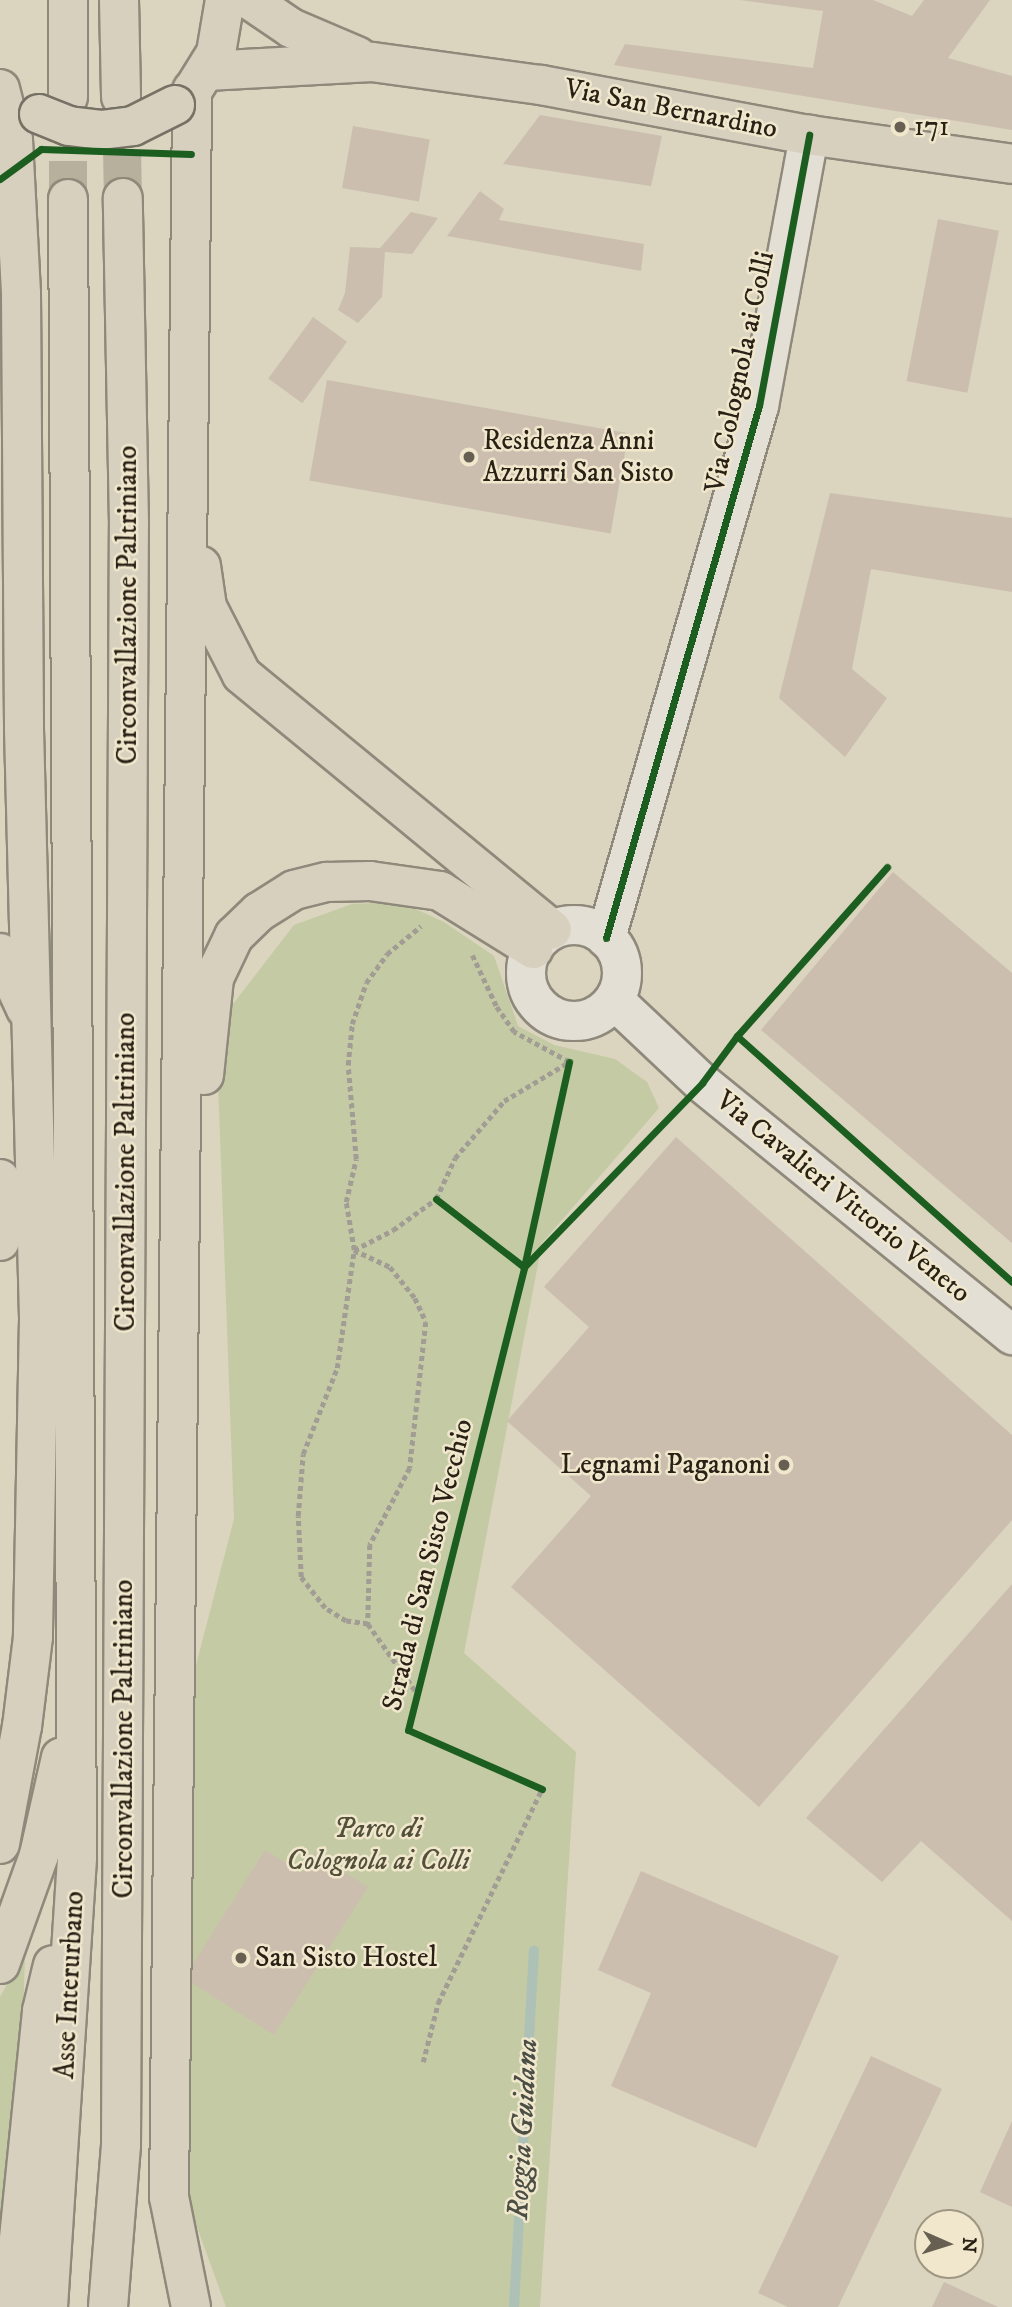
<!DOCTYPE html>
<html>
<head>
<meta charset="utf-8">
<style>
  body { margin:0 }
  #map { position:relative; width:1012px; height:2307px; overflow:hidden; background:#dbd4be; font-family:"IM FELL DW Pica",serif }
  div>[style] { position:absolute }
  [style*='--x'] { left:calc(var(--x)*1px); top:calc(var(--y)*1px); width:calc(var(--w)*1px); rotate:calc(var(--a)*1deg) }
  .green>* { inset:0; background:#c4caa4 }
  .stream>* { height:10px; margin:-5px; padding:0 5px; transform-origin:5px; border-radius:5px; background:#adc1b6 }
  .building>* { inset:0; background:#cbbeae; transform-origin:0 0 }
  .highway-tunnel>* { height:38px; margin-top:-19px; transform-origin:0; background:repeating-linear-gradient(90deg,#b7b09c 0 38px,transparent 0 57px) }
  .path>* { height:4.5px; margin-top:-2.25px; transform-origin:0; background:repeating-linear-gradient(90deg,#a19d94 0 5px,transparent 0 8.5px) }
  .roads { filter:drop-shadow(2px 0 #8f897c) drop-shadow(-2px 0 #8f897c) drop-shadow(0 2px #8f897c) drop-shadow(0 -2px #8f897c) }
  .minor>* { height:38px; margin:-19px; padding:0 19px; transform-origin:19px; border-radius:19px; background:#e3dfd4 }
  .minor>.ring { margin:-19px; padding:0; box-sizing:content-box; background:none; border:38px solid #e3dfd4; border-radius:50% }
  .major>* { height:38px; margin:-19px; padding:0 19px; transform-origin:19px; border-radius:19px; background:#d7d0bf }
  .highway>* { height:38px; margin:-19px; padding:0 19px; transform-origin:19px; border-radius:19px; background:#d7d0bf }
  .bridges { filter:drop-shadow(2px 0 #767165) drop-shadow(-2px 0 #767165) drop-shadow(0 2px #767165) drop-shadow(0 -2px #767165) }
  .major-bridge>* { height:38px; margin:-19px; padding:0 19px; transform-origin:19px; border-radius:19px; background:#d7d0bf }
  .cycleway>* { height:7px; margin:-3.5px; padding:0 3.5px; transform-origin:3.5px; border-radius:3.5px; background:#1b5e20 }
  .dots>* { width:19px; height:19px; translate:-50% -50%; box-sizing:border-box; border:4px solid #f0e7cc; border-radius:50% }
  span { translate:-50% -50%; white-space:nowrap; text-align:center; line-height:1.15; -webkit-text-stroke:5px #f0e7cc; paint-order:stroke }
  .street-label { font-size:28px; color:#292016 }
  .poi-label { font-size:28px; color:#292016 }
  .left { translate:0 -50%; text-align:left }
  .right { translate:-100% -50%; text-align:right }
  .park-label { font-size:28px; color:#52503a; font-style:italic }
  .water-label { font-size:30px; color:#4b4e45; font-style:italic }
  .north { position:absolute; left:914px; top:2209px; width:70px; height:70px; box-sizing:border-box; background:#f0e7cc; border:2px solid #a09783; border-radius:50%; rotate:93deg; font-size:19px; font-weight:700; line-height:28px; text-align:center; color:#292016 }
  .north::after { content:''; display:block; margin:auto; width:24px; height:32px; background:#675f51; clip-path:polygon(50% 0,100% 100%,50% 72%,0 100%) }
</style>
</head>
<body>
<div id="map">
  <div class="green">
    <i style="clip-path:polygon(400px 902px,444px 922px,494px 956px,518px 1026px,554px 1045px,615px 1059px,647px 1082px,659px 1108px,542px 1243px,464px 1653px,576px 1752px,540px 2307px,226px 2307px,192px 2213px,181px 2103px,189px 1692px,234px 1519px,216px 1026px,294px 925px,352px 904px)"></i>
    <i style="clip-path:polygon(25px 1953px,22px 2056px,0 2292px,0 1997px)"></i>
  </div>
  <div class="stream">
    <i style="--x:514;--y:2307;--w:357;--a:-86.8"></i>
  </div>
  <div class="building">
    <i style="clip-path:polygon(740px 0,873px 0,912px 16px,924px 0,990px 0,948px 58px,1012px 76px,1012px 130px,614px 65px,625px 44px,813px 68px,823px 11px)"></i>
    <i style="clip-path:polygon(540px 115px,662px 136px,651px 186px,503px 164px)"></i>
    <i style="left:353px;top:126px;width:78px;height:63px;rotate:10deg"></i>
    <i style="clip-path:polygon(480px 191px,504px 209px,499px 220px,644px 244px,641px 271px,447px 236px)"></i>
    <i style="clip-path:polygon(411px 212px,438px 218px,412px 254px,385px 252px,382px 297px,358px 323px,338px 310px,345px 293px,350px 247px,380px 248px)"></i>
    <i style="left:938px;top:219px;width:62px;height:165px;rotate:11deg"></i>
    <i style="left:313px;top:317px;width:42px;height:76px;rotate:36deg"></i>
    <i style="left:327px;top:380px;width:306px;height:102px;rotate:10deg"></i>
    <i style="clip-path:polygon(830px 493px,1012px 518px,1012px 592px,871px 569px,852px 669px,887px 698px,845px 757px,779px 698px)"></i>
    <i style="clip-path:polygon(893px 872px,1012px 973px,1012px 1243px,761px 1030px)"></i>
    <i style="clip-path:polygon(676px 1137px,1012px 1435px,1012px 1520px,759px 1807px,511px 1587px,591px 1496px,507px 1421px,589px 1327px,544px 1287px)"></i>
    <i style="clip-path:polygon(1012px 1584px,1012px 1921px,921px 1841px,882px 1882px,806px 1818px)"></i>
    <i style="clip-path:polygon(265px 1850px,302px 1873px,314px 1853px,368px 1887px,274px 2035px,184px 1978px)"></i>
    <i style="clip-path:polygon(641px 1871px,839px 1956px,756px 2148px,611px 2086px,651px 1993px,598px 1970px)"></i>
    <i style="clip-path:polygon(871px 2056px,942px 2089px,838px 2307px,788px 2307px,758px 2293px)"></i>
    <i style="clip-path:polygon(1012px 2121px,1012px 2207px,980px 2192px)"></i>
    <i style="clip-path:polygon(944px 2282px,998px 2307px,932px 2307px)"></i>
  </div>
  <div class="highway-tunnel">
    <i style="--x:121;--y:97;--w:101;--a:88.9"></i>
    <i style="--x:68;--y:199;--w:102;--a:-90"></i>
  </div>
  <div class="path">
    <i style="--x:354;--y:1250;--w:44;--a:-27.1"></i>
    <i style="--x:393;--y:1230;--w:53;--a:-35.8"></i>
    <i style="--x:436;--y:1199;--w:45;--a:-65.1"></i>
    <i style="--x:455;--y:1158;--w:75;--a:-49.3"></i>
    <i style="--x:504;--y:1101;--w:76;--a:-31"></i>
    <i style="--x:569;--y:1062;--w:63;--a:-151.4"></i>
    <i style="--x:514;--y:1032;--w:32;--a:-125"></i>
    <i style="--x:496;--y:1006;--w:56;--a:-115.2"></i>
    <i style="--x:354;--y:1250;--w:40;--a:25"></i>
    <i style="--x:390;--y:1267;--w:40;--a:51"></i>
    <i style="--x:415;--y:1298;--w:26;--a:65"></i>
    <i style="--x:426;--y:1322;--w:147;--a:96.3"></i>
    <i style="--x:410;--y:1468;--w:87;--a:117.5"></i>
    <i style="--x:370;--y:1545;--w:79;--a:91.5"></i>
    <i style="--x:368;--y:1624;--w:22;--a:-172"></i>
    <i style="--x:346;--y:1621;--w:25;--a:-148"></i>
    <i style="--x:325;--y:1608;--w:39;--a:-128"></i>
    <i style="--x:301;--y:1577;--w:61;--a:-92.8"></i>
    <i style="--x:298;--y:1516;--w:62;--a:-85.4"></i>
    <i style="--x:303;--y:1454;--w:92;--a:-68.4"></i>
    <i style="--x:337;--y:1368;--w:119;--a:-81.8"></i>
    <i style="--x:354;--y:1250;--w:49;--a:-99.5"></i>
    <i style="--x:346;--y:1202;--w:44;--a:-76.9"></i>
    <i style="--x:356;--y:1159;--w:94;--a:-94.9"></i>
    <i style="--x:348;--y:1065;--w:41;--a:-84.4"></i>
    <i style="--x:352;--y:1024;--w:43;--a:-71.1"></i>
    <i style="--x:366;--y:983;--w:36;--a:-54"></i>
    <i style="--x:387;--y:954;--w:44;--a:-39.5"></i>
    <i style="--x:368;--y:1624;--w:85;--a:54.6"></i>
    <i style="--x:423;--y:2062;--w:61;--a:-75.7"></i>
    <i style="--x:438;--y:2003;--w:238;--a:-64.1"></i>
  </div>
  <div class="roads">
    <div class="minor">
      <i class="ring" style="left:526px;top:925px;width:58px;height:58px"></i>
      <i style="--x:606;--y:938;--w:554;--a:-73.96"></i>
      <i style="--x:759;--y:406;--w:276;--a:-79.5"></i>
      <i style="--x:614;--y:1000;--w:121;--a:43.3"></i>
      <i style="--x:702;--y:1083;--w:400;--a:39.1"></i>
    </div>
    <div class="major">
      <i style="--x:250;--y:0;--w:50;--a:34.3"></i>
      <i style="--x:291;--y:28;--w:72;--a:23"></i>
      <i style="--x:207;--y:71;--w:165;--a:-3.1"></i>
      <i style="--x:372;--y:62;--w:171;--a:7.8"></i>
      <i style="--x:541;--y:85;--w:273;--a:10.6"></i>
      <i style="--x:809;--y:135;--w:205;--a:8.1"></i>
      <i style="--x:193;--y:90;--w:44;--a:-58.1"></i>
      <i style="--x:216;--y:53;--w:54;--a:-80.4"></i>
    </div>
    <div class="highway">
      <i style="--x:68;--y:0;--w:97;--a:90"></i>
      <i style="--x:119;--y:0;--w:97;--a:88.8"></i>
      <i style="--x:0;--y:89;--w:53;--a:75.7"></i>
      <i style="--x:13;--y:140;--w:154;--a:87"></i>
      <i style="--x:21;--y:294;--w:435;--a:89.6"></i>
      <i style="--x:24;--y:729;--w:590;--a:88.54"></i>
      <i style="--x:39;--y:1319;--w:318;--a:91.1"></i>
      <i style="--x:33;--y:1637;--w:90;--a:97"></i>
      <i style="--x:22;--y:1726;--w:120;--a:100.6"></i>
      <i style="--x:201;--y:566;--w:41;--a:81.7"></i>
      <i style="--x:207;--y:607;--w:76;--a:62.8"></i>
      <i style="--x:242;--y:675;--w:401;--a:39.4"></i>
      <i style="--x:0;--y:953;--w:62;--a:65.1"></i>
      <i style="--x:204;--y:1075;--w:98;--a:-84.1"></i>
      <i style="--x:214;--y:978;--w:47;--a:-64.5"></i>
      <i style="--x:234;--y:936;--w:35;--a:-44"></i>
      <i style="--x:259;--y:912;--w:41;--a:-32.2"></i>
      <i style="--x:294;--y:890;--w:34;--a:-14"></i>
      <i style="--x:327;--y:882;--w:43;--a:-1.3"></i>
      <i style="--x:370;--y:881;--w:71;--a:8.1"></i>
      <i style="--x:440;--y:891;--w:110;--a:31.9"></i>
      <i style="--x:0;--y:1179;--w:62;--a:90"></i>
      <i style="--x:0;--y:1964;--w:116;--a:-70.3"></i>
      <i style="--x:39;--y:1855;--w:100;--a:-77.3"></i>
      <i style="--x:12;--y:2307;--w:298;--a:-84.2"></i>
      <i style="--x:42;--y:2011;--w:47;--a:-76.6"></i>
      <i style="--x:48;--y:2307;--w:451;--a:-86.3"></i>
      <i style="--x:77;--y:1857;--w:1658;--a:-90.31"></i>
      <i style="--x:108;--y:2307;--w:163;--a:-85.4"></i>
      <i style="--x:121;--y:2145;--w:1621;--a:-89.72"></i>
      <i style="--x:129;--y:524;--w:326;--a:-91.1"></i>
      <i style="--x:191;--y:2307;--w:112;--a:-101.3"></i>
      <i style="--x:169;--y:2197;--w:2107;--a:-89.37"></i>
    </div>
  </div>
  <div class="bridges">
    <div class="major-bridge">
      <i style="--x:39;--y:114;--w:32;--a:22"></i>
      <i style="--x:69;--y:126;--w:32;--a:7"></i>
      <i style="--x:101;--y:130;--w:32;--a:-7"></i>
      <i style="--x:133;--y:126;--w:47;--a:-26.6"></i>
    </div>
  </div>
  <div class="cycleway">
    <i style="--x:0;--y:179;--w:51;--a:-36.2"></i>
    <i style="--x:41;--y:149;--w:150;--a:1.9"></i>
    <i style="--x:606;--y:938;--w:554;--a:-73.96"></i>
    <i style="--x:759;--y:406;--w:276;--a:-79.5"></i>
    <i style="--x:737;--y:1036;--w:226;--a:-48.4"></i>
    <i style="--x:436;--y:1199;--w:111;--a:37.7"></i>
    <i style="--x:524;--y:1267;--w:210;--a:-77.6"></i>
    <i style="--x:542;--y:1789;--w:146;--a:-156.2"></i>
    <i style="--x:408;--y:1730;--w:477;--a:-75.9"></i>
    <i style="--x:524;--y:1267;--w:256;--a:-45.9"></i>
    <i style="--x:702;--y:1083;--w:59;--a:-53.3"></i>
    <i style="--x:737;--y:1036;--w:369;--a:41.8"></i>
  </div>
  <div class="dots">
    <i style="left:900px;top:127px;background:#675f51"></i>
    <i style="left:469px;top:457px;background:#675f51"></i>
    <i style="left:784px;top:1465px;background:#675f51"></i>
    <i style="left:241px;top:1958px;background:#675f51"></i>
  </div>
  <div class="street-label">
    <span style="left:671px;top:109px;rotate:11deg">Via San Bernardino</span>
    <span style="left:740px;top:372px;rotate:-78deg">Via Colognola ai Colli</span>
    <span style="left:128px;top:605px;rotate:-90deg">Circonvallazione Paltriniano</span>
    <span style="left:126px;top:1172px;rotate:-90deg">Circonvallazione Paltriniano</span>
    <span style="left:843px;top:1197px;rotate:39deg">Via Cavalieri Vittorio Veneto</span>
    <span style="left:428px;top:1565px;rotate:-76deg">Strada di San Sisto Vecchio</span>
    <span style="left:124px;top:1739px;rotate:-90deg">Circonvallazione Paltriniano</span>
    <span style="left:70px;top:1985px;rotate:-87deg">Asse Interurbano</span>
  </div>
  <div class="poi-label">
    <span class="left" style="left:914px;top:127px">171</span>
    <span class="left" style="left:483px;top:457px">Residenza Anni<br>Azzurri San Sisto</span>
    <span class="right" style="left:770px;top:1465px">Legnami Paganoni</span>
    <span class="left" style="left:255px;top:1958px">San Sisto Hostel</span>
  </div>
  <div class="park-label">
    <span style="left:378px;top:1845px">Parco di<br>Colognola ai Colli</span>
  </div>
  <div class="water-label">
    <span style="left:524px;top:2129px;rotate:-87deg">Roggia Guidana</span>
  </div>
  <div class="north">N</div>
</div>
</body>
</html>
